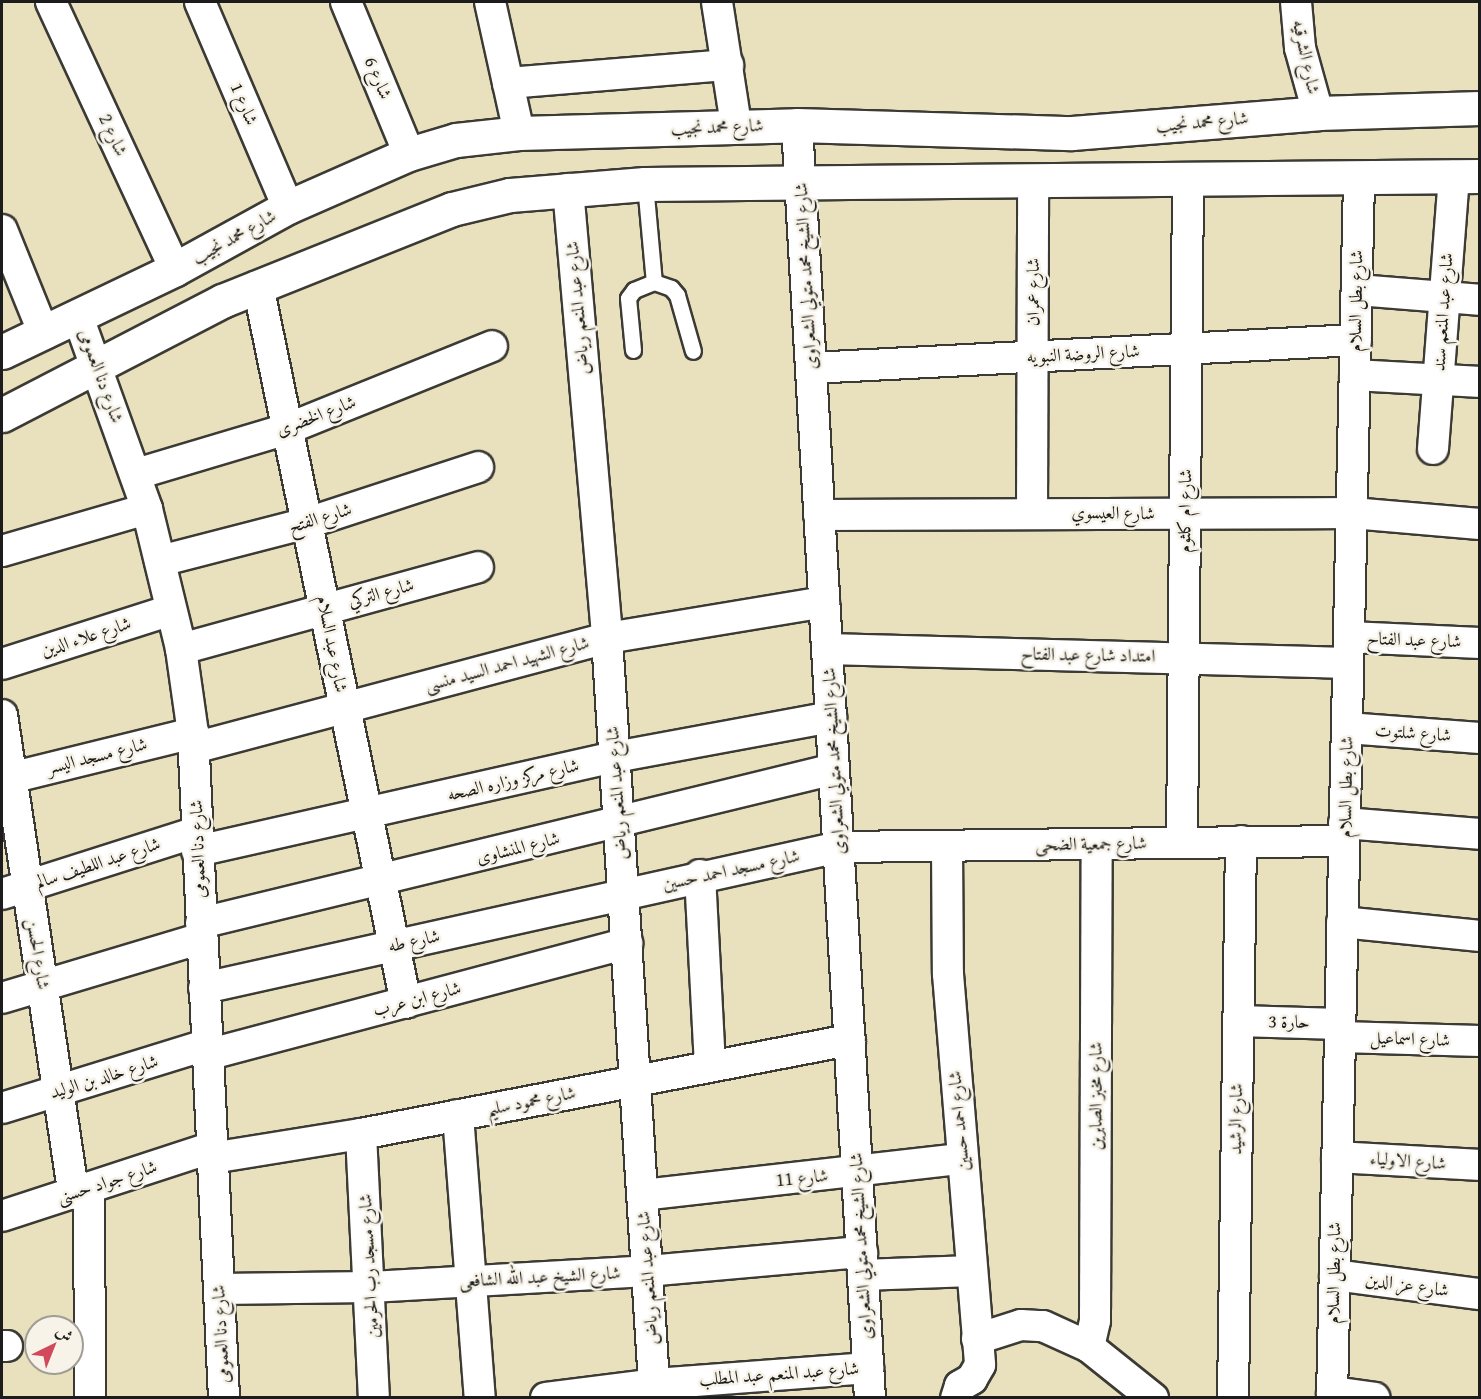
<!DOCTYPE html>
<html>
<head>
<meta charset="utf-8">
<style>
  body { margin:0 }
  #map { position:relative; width:1481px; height:1399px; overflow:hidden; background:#e9e1bd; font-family:"Gentium Book Plus",Amiri,serif }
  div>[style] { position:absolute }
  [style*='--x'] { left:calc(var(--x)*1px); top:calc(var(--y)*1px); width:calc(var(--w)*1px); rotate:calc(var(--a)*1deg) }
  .roads { filter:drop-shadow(2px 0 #3b3a34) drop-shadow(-2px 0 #3b3a34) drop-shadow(0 2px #3b3a34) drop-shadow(0 -2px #3b3a34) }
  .service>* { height:15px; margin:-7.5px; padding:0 7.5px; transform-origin:7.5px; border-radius:7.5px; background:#fff }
  .minor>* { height:30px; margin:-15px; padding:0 15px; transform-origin:15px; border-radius:15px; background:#fff }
  .secondary>* { height:33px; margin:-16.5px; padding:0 16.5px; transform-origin:16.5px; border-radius:16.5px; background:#fff }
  span { translate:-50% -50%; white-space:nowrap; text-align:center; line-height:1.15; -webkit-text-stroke:5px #f7f3e8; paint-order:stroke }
  .street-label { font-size:18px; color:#1c1c1c }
  .frame { position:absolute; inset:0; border:3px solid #1c1c1c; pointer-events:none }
  .north { position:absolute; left:24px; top:1315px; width:60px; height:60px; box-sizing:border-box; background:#f7f3e8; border:2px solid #9f9d96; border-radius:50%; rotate:43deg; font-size:16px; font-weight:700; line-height:24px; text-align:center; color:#1c1c1c }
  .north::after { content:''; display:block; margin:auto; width:21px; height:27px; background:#d1495b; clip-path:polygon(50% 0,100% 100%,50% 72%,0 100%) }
</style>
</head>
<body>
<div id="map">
  <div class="roads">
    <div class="service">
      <i style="--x:645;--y:184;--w:98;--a:84.8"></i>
      <i style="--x:633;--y:350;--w:52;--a:-95.5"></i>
      <i style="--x:628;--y:298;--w:10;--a:-53"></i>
      <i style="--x:634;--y:290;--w:22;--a:-22"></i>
      <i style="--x:654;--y:282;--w:18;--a:19"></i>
      <i style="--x:671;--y:288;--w:9;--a:49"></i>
      <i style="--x:677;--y:295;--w:58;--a:74.1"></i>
    </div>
    <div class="minor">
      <i style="--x:51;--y:2;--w:294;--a:65.1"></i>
      <i style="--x:200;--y:2;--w:223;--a:66.8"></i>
      <i style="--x:346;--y:2;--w:165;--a:67.5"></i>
      <i style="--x:490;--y:2;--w:134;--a:77.5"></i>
      <i style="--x:717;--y:2;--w:124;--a:81.2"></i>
      <i style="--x:1296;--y:2;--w:46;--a:85"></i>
      <i style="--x:1300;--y:48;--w:67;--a:74.5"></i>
      <i style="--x:508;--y:83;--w:221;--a:-4.7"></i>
      <i style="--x:797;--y:125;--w:1275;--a:86.72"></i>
      <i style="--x:568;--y:189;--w:451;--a:85"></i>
      <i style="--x:607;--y:638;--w:762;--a:86.39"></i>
      <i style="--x:2;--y:230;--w:112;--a:68"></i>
      <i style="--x:258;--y:286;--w:732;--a:78.34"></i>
      <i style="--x:1357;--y:290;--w:123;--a:4.6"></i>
      <i style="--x:78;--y:317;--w:204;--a:70.2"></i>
      <i style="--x:147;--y:509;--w:144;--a:76.3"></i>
      <i style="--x:181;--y:649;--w:85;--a:81.9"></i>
      <i style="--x:193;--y:733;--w:666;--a:87.33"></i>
      <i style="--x:811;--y:368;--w:546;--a:-2.94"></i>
      <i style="--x:1355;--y:375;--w:125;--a:3.2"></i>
      <i style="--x:1433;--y:449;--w:274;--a:-85.6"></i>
      <i style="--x:136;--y:474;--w:158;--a:-16.6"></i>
      <i style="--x:287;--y:429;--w:221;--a:-22"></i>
      <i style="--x:1032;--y:512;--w:331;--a:-89.8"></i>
      <i style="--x:819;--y:515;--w:533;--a:-0.21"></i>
      <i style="--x:1352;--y:513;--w:128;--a:4.9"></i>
      <i style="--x:2;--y:551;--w:151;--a:-16.2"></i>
      <i style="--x:160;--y:561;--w:152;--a:-14.5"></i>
      <i style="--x:307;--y:523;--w:180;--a:-18.1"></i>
      <i style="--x:1349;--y:637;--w:131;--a:2.6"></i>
      <i style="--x:181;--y:649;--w:308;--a:-15.4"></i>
      <i style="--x:827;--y:649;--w:521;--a:1.54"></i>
      <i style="--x:2;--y:664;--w:177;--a:-17.7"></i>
      <i style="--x:2;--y:715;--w:484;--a:81.5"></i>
      <i style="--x:1347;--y:728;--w:133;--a:4.3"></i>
      <i style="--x:194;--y:748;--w:427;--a:-14.9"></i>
      <i style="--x:607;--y:638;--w:220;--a:-9.4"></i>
      <i style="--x:2;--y:780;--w:197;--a:-13.8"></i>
      <i style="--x:1344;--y:823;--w:136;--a:4.6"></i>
      <i style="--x:1182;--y:843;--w:664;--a:-89.48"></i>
      <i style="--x:947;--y:846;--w:128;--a:89.6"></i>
      <i style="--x:948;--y:974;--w:392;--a:85.3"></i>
      <i style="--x:980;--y:1365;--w:16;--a:120"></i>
      <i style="--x:972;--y:1379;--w:14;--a:150"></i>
      <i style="--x:960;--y:1386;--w:13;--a:108"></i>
      <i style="--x:197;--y:851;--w:428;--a:-12.7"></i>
      <i style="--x:615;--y:757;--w:220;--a:-10.5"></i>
      <i style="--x:700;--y:875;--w:190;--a:87"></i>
      <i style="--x:2;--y:894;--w:204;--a:-17.7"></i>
      <i style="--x:1342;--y:922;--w:139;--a:5.8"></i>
      <i style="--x:201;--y:923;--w:651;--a:-13.67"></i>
      <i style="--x:204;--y:988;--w:650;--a:-12.52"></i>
      <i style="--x:839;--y:847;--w:505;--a:-0.68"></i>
      <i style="--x:2;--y:998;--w:209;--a:-16.7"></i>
      <i style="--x:1238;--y:1021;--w:102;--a:1.7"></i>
      <i style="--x:1340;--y:1037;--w:140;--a:1.6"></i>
      <i style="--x:207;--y:1055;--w:435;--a:-14.9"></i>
      <i style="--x:2;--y:1108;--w:213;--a:-17.2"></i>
      <i style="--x:458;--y:1115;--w:284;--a:85.6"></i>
      <i style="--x:361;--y:1134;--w:264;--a:87.2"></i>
      <i style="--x:1337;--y:1157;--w:143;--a:3.2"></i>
      <i style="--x:212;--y:1158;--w:151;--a:-9.2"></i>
      <i style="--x:361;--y:1134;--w:498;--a:-10.9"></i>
      <i style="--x:89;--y:1189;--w:209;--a:89.7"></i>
      <i style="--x:643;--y:1195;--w:320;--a:-6.5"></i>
      <i style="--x:2;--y:1216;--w:222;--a:-18.1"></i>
      <i style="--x:863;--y:1275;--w:108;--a:-2.1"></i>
      <i style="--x:1335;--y:1275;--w:146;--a:7.5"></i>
      <i style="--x:219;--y:1289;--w:152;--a:-0.8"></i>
      <i style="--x:371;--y:1287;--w:276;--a:-3.3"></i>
      <i style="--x:647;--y:1271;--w:216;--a:-5.1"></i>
      <i style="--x:977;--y:1339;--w:46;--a:-17.7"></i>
      <i style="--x:1021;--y:1325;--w:22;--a:3"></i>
      <i style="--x:1043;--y:1326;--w:51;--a:24.5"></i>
      <i style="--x:1089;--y:1347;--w:82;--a:38.6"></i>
      <i style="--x:2;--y:1346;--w:5;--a:0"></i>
      <i style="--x:1089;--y:1347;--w:27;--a:-77"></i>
      <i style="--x:1095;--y:1321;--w:477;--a:-89.8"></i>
      <i style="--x:1332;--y:1392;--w:43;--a:7.9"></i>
      <i style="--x:546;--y:1398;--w:110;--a:-7.3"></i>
      <i style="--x:655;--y:1384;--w:214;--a:-4.3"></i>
      <i style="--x:1233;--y:1398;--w:557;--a:-89.18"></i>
      <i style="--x:1332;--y:1398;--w:1221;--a:-88.73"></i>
    </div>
    <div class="secondary">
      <i style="--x:2;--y:352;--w:192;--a:-25.6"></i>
      <i style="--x:175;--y:269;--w:129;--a:-28.8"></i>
      <i style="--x:288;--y:207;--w:132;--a:-23.7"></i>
      <i style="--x:409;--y:154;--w:49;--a:-16.6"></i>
      <i style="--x:456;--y:140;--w:63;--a:-6.3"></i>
      <i style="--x:519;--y:133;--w:278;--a:-1.6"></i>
      <i style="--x:797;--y:125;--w:275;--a:1.7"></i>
      <i style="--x:1072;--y:133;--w:247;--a:-4.6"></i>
      <i style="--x:1318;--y:113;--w:162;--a:-1.8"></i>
      <i style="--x:2;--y:415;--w:248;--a:-27.4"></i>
      <i style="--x:222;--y:301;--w:248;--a:-21.8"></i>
      <i style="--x:452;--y:209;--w:60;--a:-13.6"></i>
      <i style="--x:510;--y:195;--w:135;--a:-4.7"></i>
      <i style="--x:645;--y:184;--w:835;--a:-0.55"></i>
    </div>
  </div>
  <div class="street-label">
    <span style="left:1306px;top:57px;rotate:78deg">شارع الشرقيه</span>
    <span style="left:378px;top:78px;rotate:67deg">شارع 6</span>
    <span style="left:244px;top:104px;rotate:67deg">شارع 1</span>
    <span style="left:1202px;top:122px;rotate:-5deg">شارع محمد نجيب</span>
    <span style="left:717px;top:127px;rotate:-2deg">شارع محمد نجيب</span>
    <span style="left:113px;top:135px;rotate:65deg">شارع 2</span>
    <span style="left:234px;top:237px;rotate:-29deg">شارع محمد نجيب</span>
    <span style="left:806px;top:276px;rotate:-93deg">شارع الشيخ محمد متولي الشعراوى</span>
    <span style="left:1033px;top:292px;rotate:-90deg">شارع عمران</span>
    <span style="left:1356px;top:301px;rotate:-89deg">شارع بطل السلام</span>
    <span style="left:578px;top:308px;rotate:-95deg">شارع عبد المنعم رياض</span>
    <span style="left:1443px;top:312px;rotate:-86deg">شارع عبد المنعم سند</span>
    <span style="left:1083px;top:354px;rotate:-3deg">شارع الروضة النبويه</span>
    <span style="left:101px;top:376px;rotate:70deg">شارع دنا العمومى</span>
    <span style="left:316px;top:416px;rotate:-21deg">شارع الخضرى</span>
    <span style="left:1185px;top:511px;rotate:-89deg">شارع ام كلثوم</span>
    <span style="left:1113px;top:513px;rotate:1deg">شارع العيسوي</span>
    <span style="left:320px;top:518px;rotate:-17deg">شارع الفتح</span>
    <span style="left:381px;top:593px;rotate:-15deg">شارع التركي</span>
    <span style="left:86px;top:637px;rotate:-18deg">شارع علاء الدين</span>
    <span style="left:1414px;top:640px;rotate:2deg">شارع عبد الفتاح</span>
    <span style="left:332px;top:644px;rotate:79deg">شارع عبد السلام</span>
    <span style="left:1088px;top:655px;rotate:1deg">امتداد شارع عبد الفتاح</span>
    <span style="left:507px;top:664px;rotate:-15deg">شارع الشهيد احمد السيد منسى</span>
    <span style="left:1413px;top:733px;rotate:4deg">شارع شلتوت</span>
    <span style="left:97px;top:756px;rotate:-14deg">شارع مسجد اليسر</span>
    <span style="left:834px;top:761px;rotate:-93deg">شارع الشيخ محمد متولي الشعراوى</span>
    <span style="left:513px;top:780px;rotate:-13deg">شارع مركز وزاره الصحه</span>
    <span style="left:1346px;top:787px;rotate:-89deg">شارع بطل السلام</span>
    <span style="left:617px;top:793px;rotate:-94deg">شارع عبد المنعم رياض</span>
    <span style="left:1091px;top:844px;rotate:-1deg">شارع جمعية الضحى</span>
    <span style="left:518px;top:848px;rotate:-14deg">شارع المنشاوى</span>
    <span style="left:198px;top:849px;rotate:-92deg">شارع دنا العمومى</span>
    <span style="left:98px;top:863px;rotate:-18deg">شارع عبد اللطيف سالم</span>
    <span style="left:731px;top:870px;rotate:-12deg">شارع مسجد احمد حسين</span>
    <span style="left:414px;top:941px;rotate:-12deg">شارع طه</span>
    <span style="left:38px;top:954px;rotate:81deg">شارع الحسن</span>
    <span style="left:417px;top:999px;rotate:-15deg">شارع ابن عرب</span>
    <span style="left:1289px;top:1022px;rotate:1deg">حارة 3</span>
    <span style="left:1410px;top:1039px;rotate:2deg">شارع اسماعيل</span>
    <span style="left:104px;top:1077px;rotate:-17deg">شارع خالد بن الوليد</span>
    <span style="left:1096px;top:1096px;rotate:-90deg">شارع مخبز الصابرين</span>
    <span style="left:531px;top:1101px;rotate:-11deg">شارع محمود سليم</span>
    <span style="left:1236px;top:1119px;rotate:-89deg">شارع الرشيد</span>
    <span style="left:959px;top:1121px;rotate:-95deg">شارع احمد حسين</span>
    <span style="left:1408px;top:1161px;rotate:4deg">شارع الاولياء</span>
    <span style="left:802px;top:1178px;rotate:-6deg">شارع 11</span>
    <span style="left:107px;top:1182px;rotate:-18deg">شارع جواد حسنى</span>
    <span style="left:861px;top:1246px;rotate:-93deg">شارع الشيخ محمد متولي الشعراوى</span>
    <span style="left:369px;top:1266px;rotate:-93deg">شارع مسجد رب الحرمين</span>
    <span style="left:1334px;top:1273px;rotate:-89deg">شارع بطل السلام</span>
    <span style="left:540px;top:1277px;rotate:-3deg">شارع الشيخ عبد الله الشافعى</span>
    <span style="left:648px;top:1278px;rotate:-94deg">شارع عبد المنعم رياض</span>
    <span style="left:1407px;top:1285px;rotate:8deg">شارع عز الدين</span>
    <span style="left:221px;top:1334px;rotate:-93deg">شارع دنا العمومى</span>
    <span style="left:779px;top:1374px;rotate:-4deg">شارع عبد المنعم عبد المطلب</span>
  </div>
  <div class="frame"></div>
  <div class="north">ش</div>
</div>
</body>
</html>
